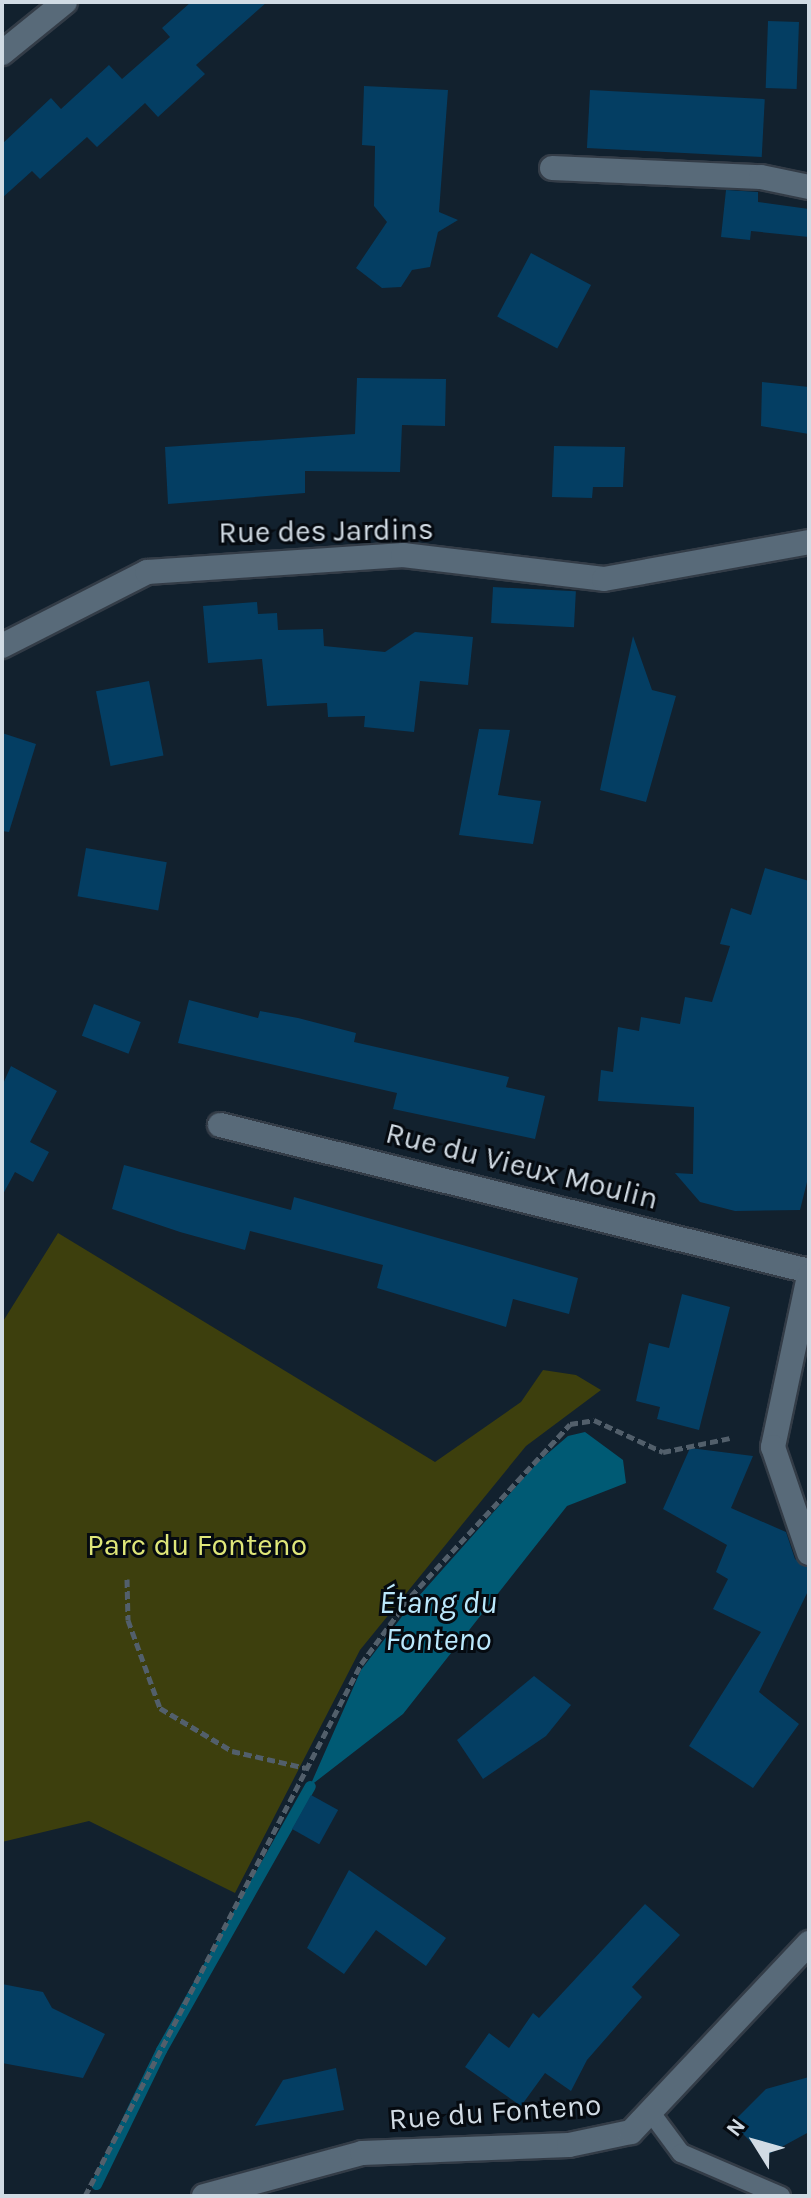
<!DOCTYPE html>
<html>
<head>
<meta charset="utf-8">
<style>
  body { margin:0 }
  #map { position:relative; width:811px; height:2198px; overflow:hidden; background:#12212e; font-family:Karla,sans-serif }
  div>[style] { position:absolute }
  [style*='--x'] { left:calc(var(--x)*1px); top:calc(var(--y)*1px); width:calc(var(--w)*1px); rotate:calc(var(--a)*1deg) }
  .green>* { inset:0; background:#3d3f0d }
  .water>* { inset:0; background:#005a74 }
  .stream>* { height:11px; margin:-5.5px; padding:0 5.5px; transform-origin:5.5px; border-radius:5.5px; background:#005a74 }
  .building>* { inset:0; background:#043e63; transform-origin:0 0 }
  .path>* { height:5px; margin-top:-2.5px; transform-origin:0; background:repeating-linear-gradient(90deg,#525f6b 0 8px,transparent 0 12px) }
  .roads { filter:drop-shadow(2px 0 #333c47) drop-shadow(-2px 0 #333c47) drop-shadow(0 2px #333c47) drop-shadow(0 -2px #333c47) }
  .service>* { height:18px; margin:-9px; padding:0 9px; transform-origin:9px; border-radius:9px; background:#586a79 }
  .minor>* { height:24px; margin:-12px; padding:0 12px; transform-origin:12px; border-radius:12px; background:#586a79 }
  .tertiary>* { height:24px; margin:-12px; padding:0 12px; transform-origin:12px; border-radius:12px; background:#586a79 }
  span { translate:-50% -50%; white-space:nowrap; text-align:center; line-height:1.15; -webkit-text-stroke:6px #050a10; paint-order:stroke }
  .street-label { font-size:30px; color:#d1dbe4 }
  .park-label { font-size:30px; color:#dfe679 }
  .water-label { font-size:32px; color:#bbe8fc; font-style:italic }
  .frame { position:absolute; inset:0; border:4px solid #d1dbe4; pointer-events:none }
  .north { position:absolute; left:715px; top:2102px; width:80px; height:80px; -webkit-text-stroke:6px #050a10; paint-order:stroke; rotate:307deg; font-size:22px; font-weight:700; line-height:32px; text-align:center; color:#d1dbe4 }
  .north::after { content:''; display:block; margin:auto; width:28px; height:36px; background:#d1dbe4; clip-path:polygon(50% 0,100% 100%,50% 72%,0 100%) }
</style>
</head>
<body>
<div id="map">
  <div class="green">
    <i style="clip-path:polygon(58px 1233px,435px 1462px,521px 1402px,543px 1370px,576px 1375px,601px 1390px,526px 1446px,360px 1650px,235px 1893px,89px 1821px,2px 1842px,2px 1323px)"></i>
  </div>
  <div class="water">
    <i style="clip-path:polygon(585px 1432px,623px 1460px,626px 1483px,567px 1506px,403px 1714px,310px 1786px,361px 1670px,410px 1606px,539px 1461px,568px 1436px)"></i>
  </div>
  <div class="stream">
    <i style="--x:96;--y:2184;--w:149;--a:-64.1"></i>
    <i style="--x:161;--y:2050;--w:303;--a:-60.6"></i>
  </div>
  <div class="building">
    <i style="clip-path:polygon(191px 2px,267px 2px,196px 65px,205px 74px,158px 117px,145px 103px,97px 147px,87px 137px,40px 179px,32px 171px,2px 198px,2px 144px,51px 98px,61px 109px,109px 65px,122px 79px,170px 37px,162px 28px)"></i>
    <i style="left:768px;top:21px;width:31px;height:67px;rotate:2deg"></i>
    <i style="clip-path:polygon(364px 86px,448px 90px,439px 212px,458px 220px,438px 232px,430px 267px,412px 270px,401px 287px,382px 288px,356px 268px,387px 222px,374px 206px,375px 146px,362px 145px)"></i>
    <i style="left:590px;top:90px;width:175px;height:58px;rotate:3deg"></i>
    <i style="clip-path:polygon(726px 190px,758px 192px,758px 202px,809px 209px,809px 237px,751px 231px,750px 240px,721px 237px)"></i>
    <i style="left:531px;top:253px;width:68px;height:72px;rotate:28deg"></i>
    <i style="clip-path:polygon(357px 378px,446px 379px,445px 426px,402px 425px,400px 472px,305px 471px,305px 493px,168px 504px,165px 447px,355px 434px)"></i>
    <i style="clip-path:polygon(762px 382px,809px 387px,809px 434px,761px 426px)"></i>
    <i style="clip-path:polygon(554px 446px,625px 447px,623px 487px,593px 487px,592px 498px,552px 497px)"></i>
    <i style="left:493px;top:587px;width:83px;height:36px;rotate:3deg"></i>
    <i style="clip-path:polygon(257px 602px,258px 614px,277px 613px,278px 630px,323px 629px,324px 646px,385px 652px,415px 632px,473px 637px,468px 685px,420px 681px,414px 732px,364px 727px,365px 716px,328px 717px,327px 703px,267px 706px,262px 659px,208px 663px,203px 606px)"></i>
    <i style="clip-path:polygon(633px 636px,652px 690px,676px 696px,646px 802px,600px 790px)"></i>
    <i style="left:149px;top:681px;width:76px;height:54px;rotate:79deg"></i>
    <i style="clip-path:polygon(479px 729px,510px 730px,498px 795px,541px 801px,533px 844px,459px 835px)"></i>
    <i style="clip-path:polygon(2px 733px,36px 744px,9px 832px,2px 831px)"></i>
    <i style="left:86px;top:848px;width:82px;height:49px;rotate:10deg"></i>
    <i style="clip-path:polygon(765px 868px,809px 881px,809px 1174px,800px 1210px,735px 1211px,700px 1202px,675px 1173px,693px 1174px,694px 1107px,598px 1101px,601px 1070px,613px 1072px,618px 1027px,639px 1031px,641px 1017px,680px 1024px,685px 997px,712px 1002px,730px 946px,720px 944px,731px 908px,751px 915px)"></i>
    <i style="clip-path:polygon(189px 1000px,258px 1018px,260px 1011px,298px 1018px,356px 1033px,354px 1042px,509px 1077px,506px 1087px,545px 1096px,535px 1139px,393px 1109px,397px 1093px,178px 1043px)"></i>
    <i style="left:94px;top:1004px;width:50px;height:34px;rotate:21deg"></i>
    <i style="clip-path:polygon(11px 1066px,57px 1091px,30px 1142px,49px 1152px,33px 1182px,15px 1172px,2px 1196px,2px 1086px)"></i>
    <i style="clip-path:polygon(124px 1165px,291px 1210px,294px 1197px,578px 1278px,569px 1314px,513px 1299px,506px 1327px,377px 1288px,383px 1265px,250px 1231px,245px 1250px,180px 1232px,112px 1209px)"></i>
    <i style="clip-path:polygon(682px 1294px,730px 1307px,699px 1430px,657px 1419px,660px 1407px,636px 1401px,649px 1343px,669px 1348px)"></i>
    <i style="clip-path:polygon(690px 1448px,753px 1456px,731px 1508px,786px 1532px,795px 1559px,809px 1568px,809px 1589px,759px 1692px,799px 1724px,753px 1788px,689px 1746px,761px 1632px,713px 1609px,728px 1579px,716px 1572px,727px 1545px,663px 1509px)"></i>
    <i style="clip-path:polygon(534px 1676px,571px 1705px,546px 1736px,483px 1779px,457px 1740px)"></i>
    <i style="left:311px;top:1795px;width:31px;height:39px;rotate:29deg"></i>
    <i style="clip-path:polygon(349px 1870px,446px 1938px,426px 1966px,376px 1930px,344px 1974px,307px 1948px)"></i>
    <i style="clip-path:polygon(645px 1904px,680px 1935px,632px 1987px,642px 1997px,587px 2060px,571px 2091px,545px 2073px,521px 2106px,465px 2067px,489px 2033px,509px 2048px,533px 2013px,539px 2018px)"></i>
    <i style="clip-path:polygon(2px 1984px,43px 1992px,52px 2008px,105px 2034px,83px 2078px,2px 2063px)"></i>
    <i style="clip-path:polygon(336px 2068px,344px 2110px,255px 2126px,283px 2080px)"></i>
    <i style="clip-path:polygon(809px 2077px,809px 2132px,765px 2156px,732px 2123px,766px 2089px)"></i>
  </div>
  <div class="path">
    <i style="--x:127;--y:1579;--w:41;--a:88.6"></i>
    <i style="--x:128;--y:1620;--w:94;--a:70"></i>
    <i style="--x:160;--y:1708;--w:84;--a:30.8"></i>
    <i style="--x:232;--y:1751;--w:76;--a:12.9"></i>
    <i style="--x:85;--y:2196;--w:599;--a:-62.58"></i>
    <i style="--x:361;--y:1664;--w:84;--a:-53.7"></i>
    <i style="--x:411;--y:1596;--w:234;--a:-47.2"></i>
    <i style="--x:570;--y:1424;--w:24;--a:-9"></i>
    <i style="--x:594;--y:1420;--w:76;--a:24.9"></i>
    <i style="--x:663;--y:1452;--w:68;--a:-11.8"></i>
  </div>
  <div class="roads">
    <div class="service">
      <i style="--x:652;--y:2114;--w:49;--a:53.4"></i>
      <i style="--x:681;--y:2153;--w:109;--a:23.3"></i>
    </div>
    <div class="minor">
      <i style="--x:2;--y:53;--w:81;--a:-39"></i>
      <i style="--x:552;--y:168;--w:209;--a:2.5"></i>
      <i style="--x:761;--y:177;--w:49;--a:11.8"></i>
      <i style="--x:2;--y:646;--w:163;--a:-27"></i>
      <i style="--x:147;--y:572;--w:257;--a:-3.8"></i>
      <i style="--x:403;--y:555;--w:202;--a:6.8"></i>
      <i style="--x:604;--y:579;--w:208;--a:-10.2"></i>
      <i style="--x:220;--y:1125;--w:607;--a:13.92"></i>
    </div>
    <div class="tertiary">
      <i style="--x:809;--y:1276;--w:175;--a:101.9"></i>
      <i style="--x:773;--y:1447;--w:112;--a:71.2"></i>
      <i style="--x:204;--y:2196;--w:164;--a:-15.2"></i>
      <i style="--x:362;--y:2153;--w:207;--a:-2.2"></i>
      <i style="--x:569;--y:2145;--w:63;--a:-11.8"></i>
      <i style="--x:631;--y:2132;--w:260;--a:-46.7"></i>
    </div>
  </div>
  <div class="street-label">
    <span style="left:326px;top:531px;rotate:-1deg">Rue des Jardins</span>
    <span style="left:522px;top:1166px;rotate:14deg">Rue du Vieux Moulin</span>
    <span style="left:495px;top:2112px;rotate:-4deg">Rue du Fonteno</span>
  </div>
  <div class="park-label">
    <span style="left:197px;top:1545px">Parc du Fonteno</span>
  </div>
  <div class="water-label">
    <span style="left:438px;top:1622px">Étang du<br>Fonteno</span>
  </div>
  <div class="frame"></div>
  <div class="north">N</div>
</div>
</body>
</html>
